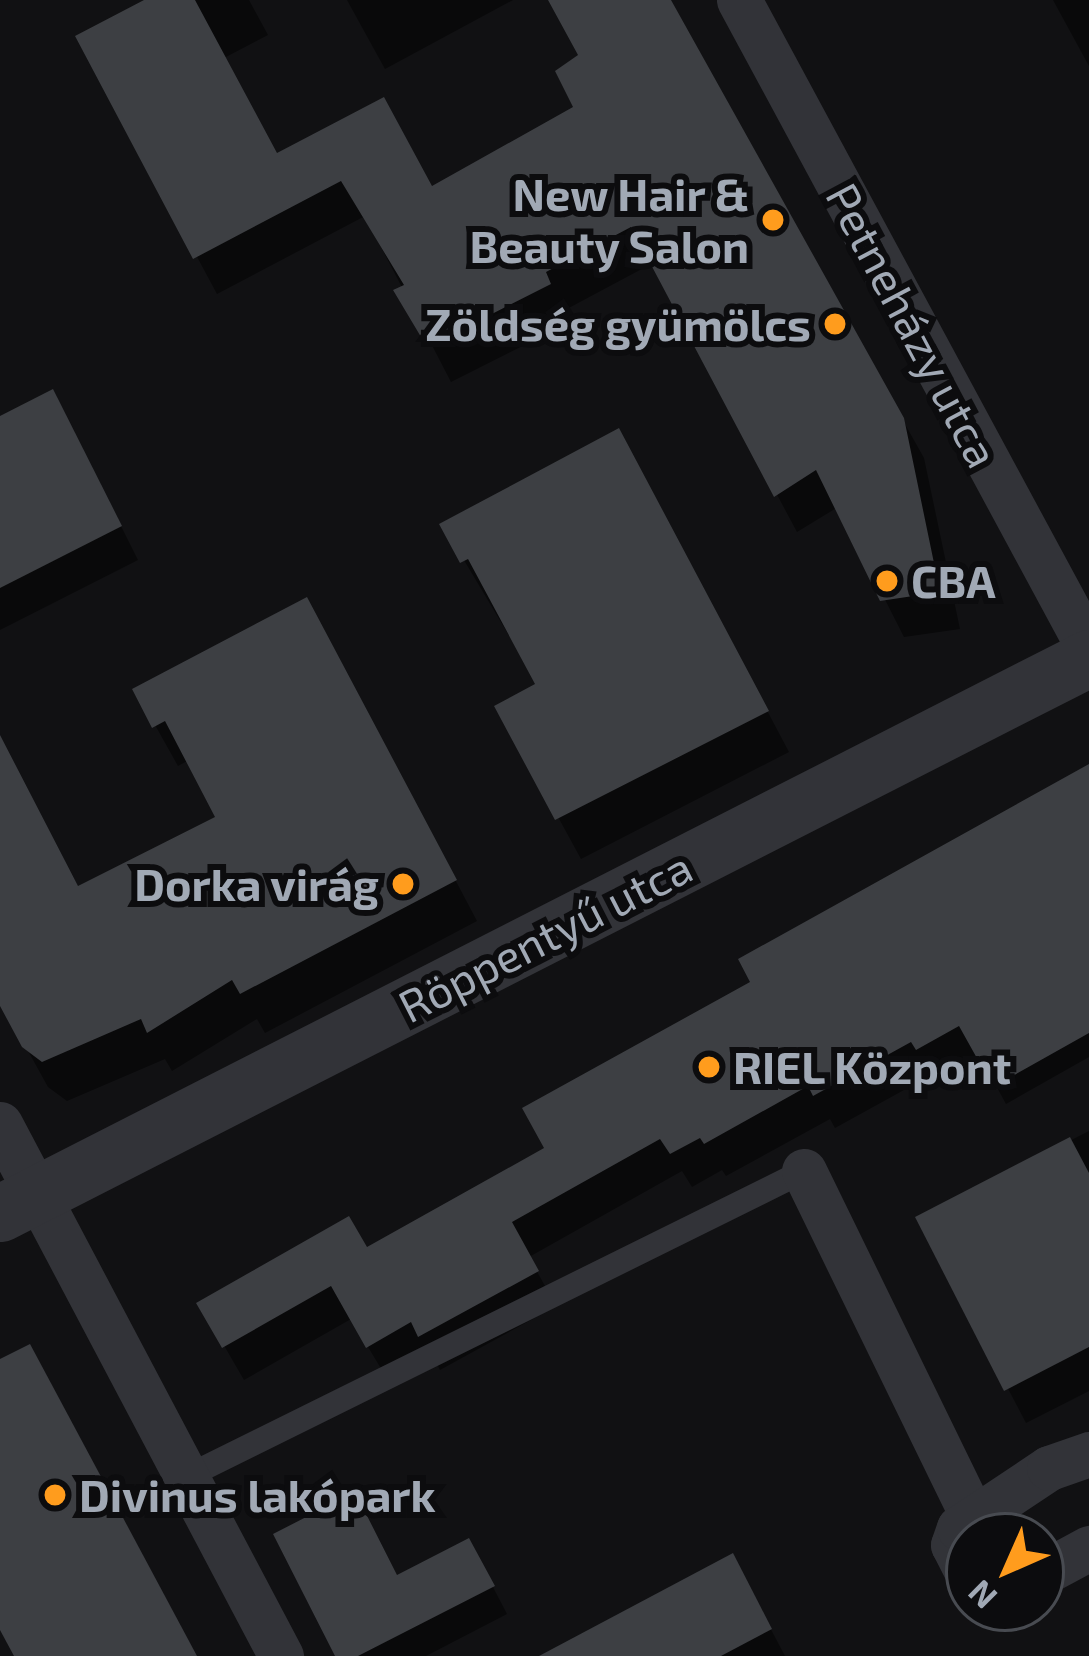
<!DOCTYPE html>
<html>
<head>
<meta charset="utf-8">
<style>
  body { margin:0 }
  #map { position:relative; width:1089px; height:1656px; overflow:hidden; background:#111113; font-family:"Exo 2",sans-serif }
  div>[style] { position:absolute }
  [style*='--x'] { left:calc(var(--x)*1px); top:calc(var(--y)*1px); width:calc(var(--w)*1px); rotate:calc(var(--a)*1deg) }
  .shadow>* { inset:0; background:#0007 }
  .building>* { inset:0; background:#3d3f43 }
  .service>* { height:24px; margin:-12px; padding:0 12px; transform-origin:12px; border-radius:12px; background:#323338 }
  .minor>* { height:45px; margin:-22.5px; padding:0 22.5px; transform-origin:22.5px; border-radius:22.5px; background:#323338 }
  .tertiary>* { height:57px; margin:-28.5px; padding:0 28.5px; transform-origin:28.5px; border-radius:28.5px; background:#323338 }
  .dots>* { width:33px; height:33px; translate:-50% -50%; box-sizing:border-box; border:6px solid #0c0c0e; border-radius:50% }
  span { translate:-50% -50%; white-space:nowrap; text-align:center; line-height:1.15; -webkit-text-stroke:12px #0c0c0e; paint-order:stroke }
  .poi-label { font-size:45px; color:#a1a9b5; font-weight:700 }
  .right { translate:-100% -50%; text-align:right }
  .left { translate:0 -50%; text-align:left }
  .street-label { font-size:45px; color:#a1a9b5 }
  .north { position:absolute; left:945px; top:1512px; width:120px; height:120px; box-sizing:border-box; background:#0c0c0e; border:3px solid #484b51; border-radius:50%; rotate:225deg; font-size:33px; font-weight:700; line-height:48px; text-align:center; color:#a1a9b5 }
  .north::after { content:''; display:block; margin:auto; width:42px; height:54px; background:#ff9c1d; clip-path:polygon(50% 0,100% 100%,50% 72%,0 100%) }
</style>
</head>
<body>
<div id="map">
  <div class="shadow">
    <i style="clip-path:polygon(150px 0,249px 0,268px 35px,224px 58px,277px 157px,432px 190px,577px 108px,582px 56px,552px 0,667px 0,924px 458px,960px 629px,904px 637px,838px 507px,797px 532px,653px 263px,565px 310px,570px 322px,451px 382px,365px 216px,217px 294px,79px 37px)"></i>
    <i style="clip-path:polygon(347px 0,513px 0,385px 69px)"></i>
    <i style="clip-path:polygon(1053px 0,1089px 0,1089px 66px)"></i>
    <i style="clip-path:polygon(0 419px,71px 426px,138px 560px,0 630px)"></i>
    <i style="clip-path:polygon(641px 472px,789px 752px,581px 859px,498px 707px,539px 686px,443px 525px)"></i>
    <i style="clip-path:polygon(329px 641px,477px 921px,265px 1033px,257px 1019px,172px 1071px,165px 1059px,67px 1101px,48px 1087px,0 1000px,0 739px,79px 889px,219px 818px,189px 760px,178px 766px,136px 691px)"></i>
    <i style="clip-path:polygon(1089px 781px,1089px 1057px,1006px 1104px,981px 1058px,938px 1082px,933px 1074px,835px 1128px,830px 1119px,726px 1176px,722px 1170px,692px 1187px,682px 1171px,529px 1257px,556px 1306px,440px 1370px,432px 1355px,388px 1380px,351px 1319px,244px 1380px,200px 1304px,366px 1251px,548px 1149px,754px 983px)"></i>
    <i style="clip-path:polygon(1089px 1131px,1089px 1391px,1026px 1423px,919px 1218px)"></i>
    <i style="clip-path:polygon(483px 1568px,507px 1614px,426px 1656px,338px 1656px,398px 1578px)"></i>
    <i style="clip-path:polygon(747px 1584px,785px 1656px,545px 1656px)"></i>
  </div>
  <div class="building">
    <i style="clip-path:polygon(144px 0,195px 0,277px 153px,384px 97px,432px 186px,573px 107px,555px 71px,578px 55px,548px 0,671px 0,904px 418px,940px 592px,880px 601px,816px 470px,774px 497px,631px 227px,546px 272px,551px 284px,427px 347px,393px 290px,404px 285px,341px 181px,193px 259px,75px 36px)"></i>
    <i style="clip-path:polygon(53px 389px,122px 526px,0 588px,0 416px)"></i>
    <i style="clip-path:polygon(619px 428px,769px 711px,555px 820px,494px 706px,535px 684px,468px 559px,460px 563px,439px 524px)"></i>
    <i style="clip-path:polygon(307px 597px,457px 880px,240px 994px,232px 980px,147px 1033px,141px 1019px,42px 1062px,22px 1047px,0 1006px,0 735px,78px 886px,215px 817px,165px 721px,152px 728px,132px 689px)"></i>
    <i style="clip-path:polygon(1089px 764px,1089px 1033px,993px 1087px,959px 1026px,916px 1050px,911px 1042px,813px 1096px,808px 1086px,704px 1144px,700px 1138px,670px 1154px,660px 1139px,512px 1222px,539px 1271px,418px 1337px,411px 1322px,366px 1348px,331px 1286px,222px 1348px,196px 1303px,349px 1216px,367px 1247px,544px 1148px,522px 1108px,750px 982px,738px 959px)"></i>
    <i style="clip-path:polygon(1070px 1137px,1089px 1173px,1089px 1347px,1004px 1391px,915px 1217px)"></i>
    <i style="clip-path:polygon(30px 1344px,197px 1656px,14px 1656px,0 1630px,0 1359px)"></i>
    <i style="clip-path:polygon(355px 1492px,397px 1575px,469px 1538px,495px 1586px,358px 1656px,335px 1656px,273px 1534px)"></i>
    <i style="clip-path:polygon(733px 1553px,772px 1629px,721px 1656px,539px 1656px)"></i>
  </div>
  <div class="service">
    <i style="--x:186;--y:1477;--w:690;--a:-26.34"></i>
  </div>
  <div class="minor">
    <i style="--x:739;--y:0;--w:737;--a:61.66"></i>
    <i style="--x:0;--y:1124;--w:602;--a:62.16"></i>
    <i style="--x:804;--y:1171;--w:385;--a:64"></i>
    <i style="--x:1041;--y:1574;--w:55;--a:-28.4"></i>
    <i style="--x:969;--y:1576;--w:35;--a:-117"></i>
    <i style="--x:953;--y:1545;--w:18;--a:-71"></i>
    <i style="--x:959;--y:1528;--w:108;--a:-33.7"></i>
    <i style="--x:1049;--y:1468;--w:42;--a:-19.3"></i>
  </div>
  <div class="tertiary">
    <i style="--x:0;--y:1213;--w:1222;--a:-27.01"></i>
  </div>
  <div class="dots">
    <i style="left:773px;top:220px;background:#ff9c1d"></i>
    <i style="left:835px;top:324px;background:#ff9c1d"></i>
    <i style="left:887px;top:581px;background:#ff9c1d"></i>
    <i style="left:403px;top:884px;background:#ff9c1d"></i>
    <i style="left:709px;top:1067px;background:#ff9c1d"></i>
    <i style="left:55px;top:1495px;background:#ff9c1d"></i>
  </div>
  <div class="poi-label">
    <span class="right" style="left:749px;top:220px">New Hair &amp;<br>Beauty Salon</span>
    <span class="right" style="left:811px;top:324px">Zöldség gyümölcs</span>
    <span class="left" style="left:911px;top:581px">CBA</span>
    <span class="right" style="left:379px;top:884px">Dorka virág</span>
    <span class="left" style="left:733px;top:1067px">RIEL Központ</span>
    <span class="left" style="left:79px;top:1495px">Divinus lakópark</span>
  </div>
  <div class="street-label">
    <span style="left:913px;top:325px;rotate:62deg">Petneházy utca</span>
    <span style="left:545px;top:936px;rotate:-27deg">Röppentyű utca</span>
  </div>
  <div class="north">N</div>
</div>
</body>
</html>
